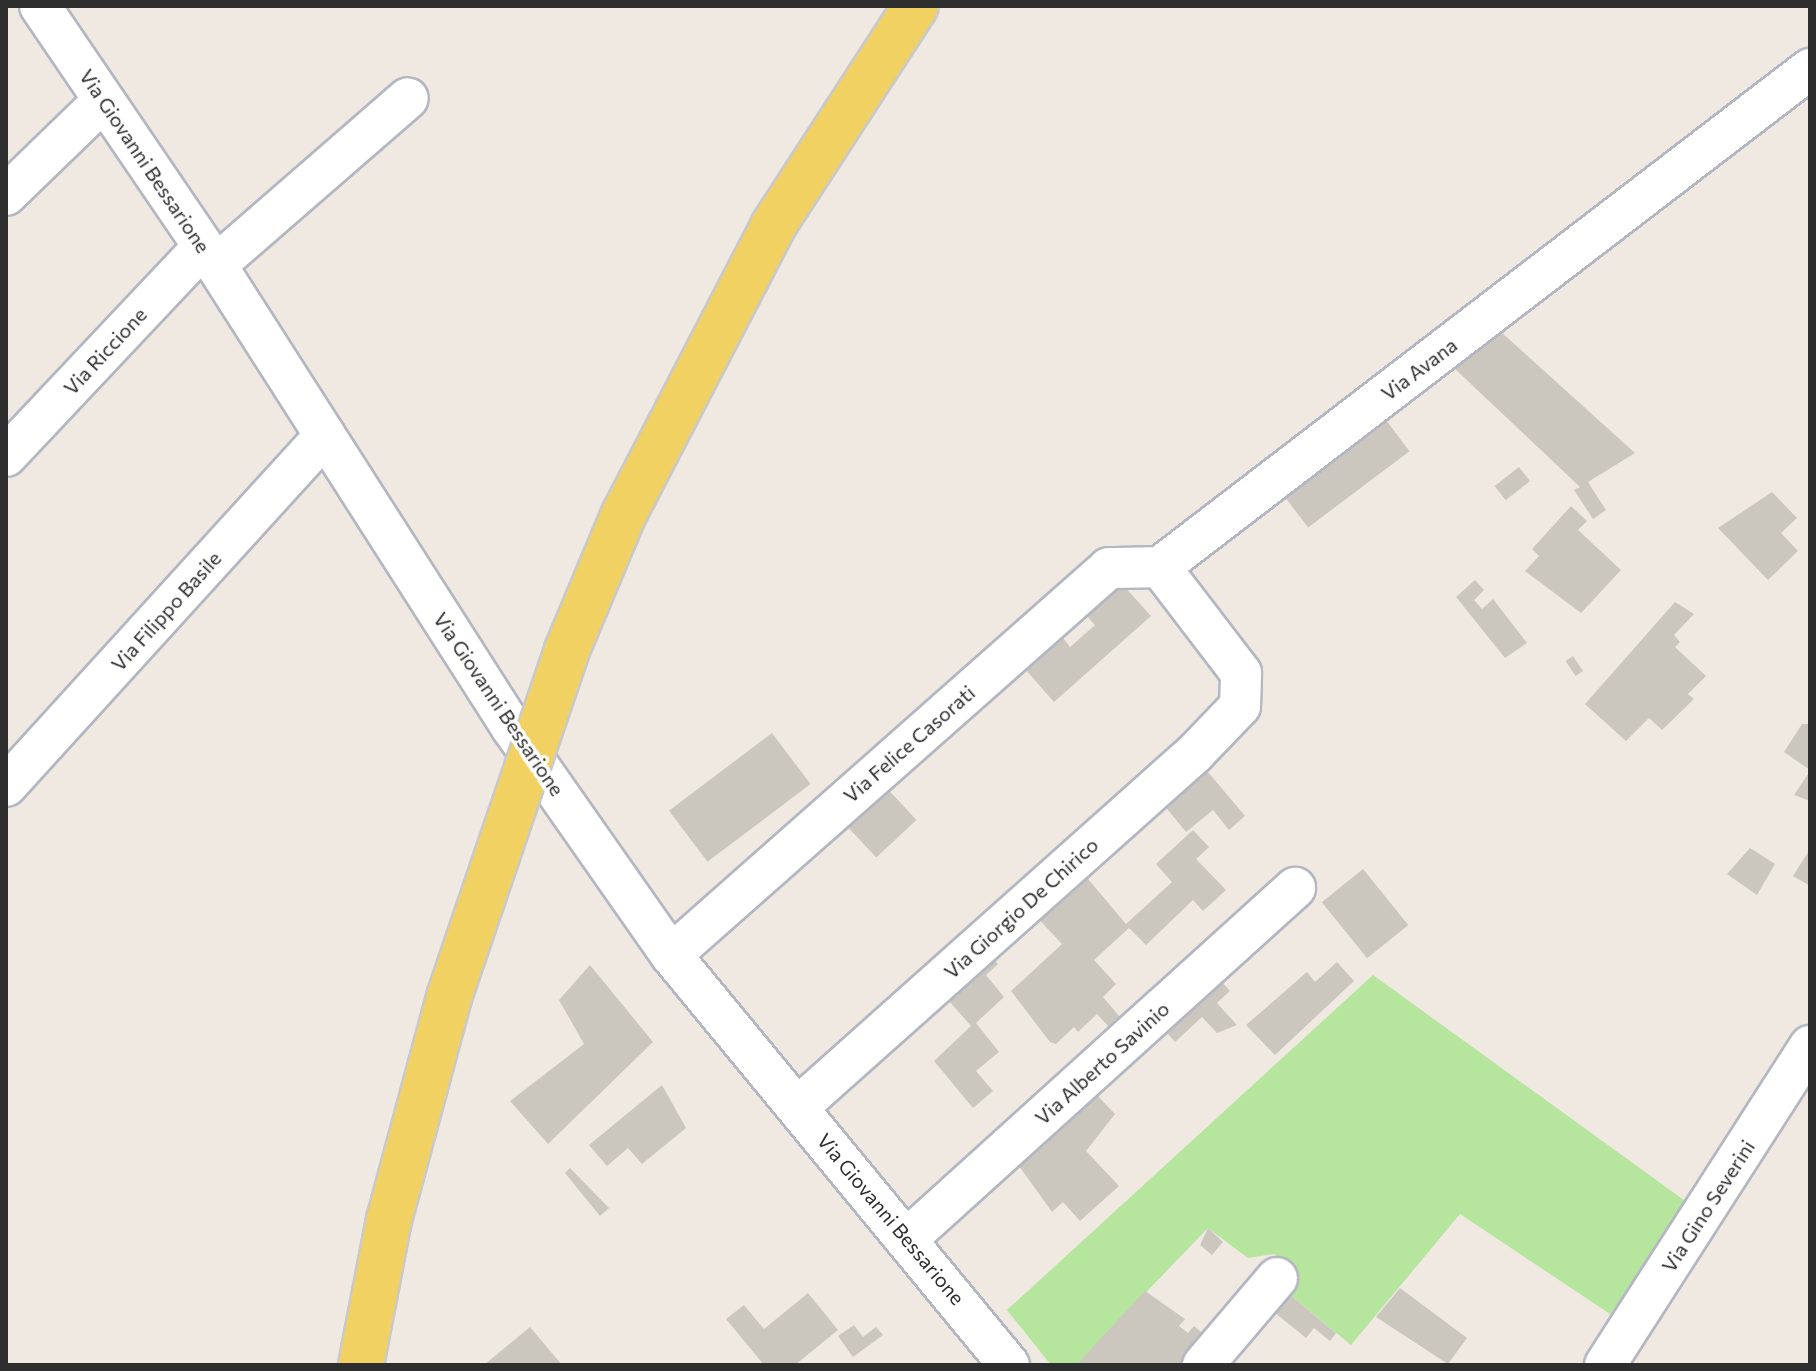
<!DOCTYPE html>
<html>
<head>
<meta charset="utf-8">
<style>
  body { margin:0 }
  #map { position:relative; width:1816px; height:1371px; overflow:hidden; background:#efe9e1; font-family:Commissioner,sans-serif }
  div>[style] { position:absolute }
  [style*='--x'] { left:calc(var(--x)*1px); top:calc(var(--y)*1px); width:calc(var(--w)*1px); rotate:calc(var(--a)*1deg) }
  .green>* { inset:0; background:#b6e59e }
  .building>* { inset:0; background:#cbc7bf; transform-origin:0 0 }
  .roads { filter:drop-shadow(2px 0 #b4b7c1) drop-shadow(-2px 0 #b4b7c1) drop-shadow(0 2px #b4b7c1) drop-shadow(0 -2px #b4b7c1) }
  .minor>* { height:40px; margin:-20px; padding:0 20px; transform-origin:20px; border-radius:20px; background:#fff }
  .bridges { filter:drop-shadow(2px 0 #c9c9c9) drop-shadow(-2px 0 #c9c9c9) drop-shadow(0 2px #c9c9c9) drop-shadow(0 -2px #c9c9c9) }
  .major-bridge>* { height:44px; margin:-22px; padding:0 22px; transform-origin:22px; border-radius:22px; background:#f2d163 }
  span { translate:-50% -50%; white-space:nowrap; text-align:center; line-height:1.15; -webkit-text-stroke:7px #fff; paint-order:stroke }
  .street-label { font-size:20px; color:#2e2e2e }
  .frame { position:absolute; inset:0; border:8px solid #2e2e2e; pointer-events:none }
</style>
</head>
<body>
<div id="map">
  <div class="green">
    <i style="clip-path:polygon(1373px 975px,1688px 1203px,1613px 1316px,1460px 1214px,1351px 1345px,1289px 1294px,1292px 1270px,1274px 1254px,1248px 1258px,1208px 1228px,1076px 1365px,1051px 1365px,1007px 1310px)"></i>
  </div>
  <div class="building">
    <i style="clip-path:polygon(1501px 332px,1635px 453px,1588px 482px,1606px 510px,1593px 519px,1574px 490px,1580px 487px,1453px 367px)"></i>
    <i style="left:1386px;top:420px;width:39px;height:127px;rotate:53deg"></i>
    <i style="left:1519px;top:467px;width:18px;height:31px;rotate:52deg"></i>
    <i style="clip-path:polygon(1772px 492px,1797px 518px,1781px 533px,1798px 551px,1768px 580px,1718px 528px)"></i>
    <i style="clip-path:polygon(1571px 506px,1587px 521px,1578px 530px,1621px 570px,1581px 613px,1525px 571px,1539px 556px,1532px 549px)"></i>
    <i style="clip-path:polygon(1475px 580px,1484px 590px,1474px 600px,1482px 609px,1493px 599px,1527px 643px,1505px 658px,1456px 597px)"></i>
    <i style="clip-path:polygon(1122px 584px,1151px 616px,1054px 702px,1026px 670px,1063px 638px,1070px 647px,1095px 625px,1086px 615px)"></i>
    <i style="clip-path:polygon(1675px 602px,1694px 614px,1674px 635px,1680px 642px,1675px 647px,1706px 676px,1688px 694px,1694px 699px,1662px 730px,1649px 718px,1626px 741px,1585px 704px)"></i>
    <i style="left:1573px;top:656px;width:18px;height:9px;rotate:56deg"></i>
    <i style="clip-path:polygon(1802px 724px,1810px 724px,1810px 770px,1784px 752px)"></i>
    <i style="left:772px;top:733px;width:64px;height:129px;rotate:53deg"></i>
    <i style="clip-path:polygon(1197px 759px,1245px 816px,1229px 830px,1213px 810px,1186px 832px,1163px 804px)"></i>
    <i style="clip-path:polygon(1810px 771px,1810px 801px,1794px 795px)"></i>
    <i style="left:881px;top:782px;width:52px;height:55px;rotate:47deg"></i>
    <i style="clip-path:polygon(1193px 830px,1209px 847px,1196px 859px,1226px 890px,1203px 911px,1193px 900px,1146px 945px,1129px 928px,1094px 960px,1116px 984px,1103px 997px,1120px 1017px,1109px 1027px,1097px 1014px,1078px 1032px,1074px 1027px,1056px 1044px,1050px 1042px,1011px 991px,1062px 944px,1029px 909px,1077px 866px,1126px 924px,1172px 882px,1156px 864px)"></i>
    <i style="clip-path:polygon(1750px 848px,1775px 864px,1757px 895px,1727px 874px)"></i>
    <i style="clip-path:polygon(1810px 849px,1810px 886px,1793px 876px)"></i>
    <i style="left:1363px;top:869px;width:72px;height:53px;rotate:51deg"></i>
    <i style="clip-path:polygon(985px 949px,998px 964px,986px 975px,1004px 997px,976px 1023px,999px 1052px,976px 1071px,993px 1091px,973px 1108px,934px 1061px,971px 1026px,949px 1001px,932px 1015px,922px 1004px)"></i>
    <i style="clip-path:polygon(1337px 962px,1354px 981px,1275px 1055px,1246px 1025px,1307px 972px,1315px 982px)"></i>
    <i style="clip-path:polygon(590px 965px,653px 1042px,548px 1144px,510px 1101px,584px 1044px,559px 1000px)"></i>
    <i style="clip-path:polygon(1215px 974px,1230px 991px,1217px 1003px,1237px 1025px,1217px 1033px,1202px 1017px,1175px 1042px,1160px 1025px)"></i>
    <i style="clip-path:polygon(662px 1085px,686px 1128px,642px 1164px,628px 1148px,607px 1166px,589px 1145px)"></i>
    <i style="clip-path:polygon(1096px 1094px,1115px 1114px,1086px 1151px,1119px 1186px,1080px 1221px,1063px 1202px,1052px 1212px,1014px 1159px)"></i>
    <i style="clip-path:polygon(570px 1168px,609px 1208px,600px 1216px,565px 1173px)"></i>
    <i style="clip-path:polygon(1208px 1228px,1223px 1242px,1212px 1255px,1200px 1245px)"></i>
    <i style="clip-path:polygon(1400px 1288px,1467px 1338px,1448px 1364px,1376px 1317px)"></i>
    <i style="clip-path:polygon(1145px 1291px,1185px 1319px,1179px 1326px,1188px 1333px,1194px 1326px,1211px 1340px,1189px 1365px,1076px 1365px)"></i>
    <i style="clip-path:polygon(808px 1293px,838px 1330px,795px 1365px,764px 1365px,726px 1319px,744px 1305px,764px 1329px)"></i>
    <i style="clip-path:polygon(1289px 1294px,1336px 1333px,1330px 1341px,1314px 1328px,1306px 1338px,1274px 1312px)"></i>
    <i style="clip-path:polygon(854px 1325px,863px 1337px,876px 1327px,883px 1335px,853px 1357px,838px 1336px)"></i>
    <i style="clip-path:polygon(530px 1327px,562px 1365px,484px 1365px)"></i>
  </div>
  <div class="roads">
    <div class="minor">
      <i style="--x:40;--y:6;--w:313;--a:55.8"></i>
      <i style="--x:216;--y:265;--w:550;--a:57.41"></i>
      <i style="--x:512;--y:728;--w:277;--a:55"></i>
      <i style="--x:671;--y:955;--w:531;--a:50.5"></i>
      <i style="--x:6;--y:195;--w:136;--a:-44.1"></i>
      <i style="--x:216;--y:265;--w:254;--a:-41"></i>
      <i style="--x:6;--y:456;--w:287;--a:-46.7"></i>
      <i style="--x:6;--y:786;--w:474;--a:-47.7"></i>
      <i style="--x:671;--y:955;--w:584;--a:-41.46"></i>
      <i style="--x:1109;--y:568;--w:51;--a:-1.1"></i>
      <i style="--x:798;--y:1107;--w:532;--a:-41.72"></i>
      <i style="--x:1195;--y:753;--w:65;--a:-46.2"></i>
      <i style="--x:1240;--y:706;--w:33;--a:-88"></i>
      <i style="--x:1241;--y:673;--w:133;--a:-127.4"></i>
      <i style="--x:1160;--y:567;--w:819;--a:-37.46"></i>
      <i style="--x:908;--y:1238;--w:522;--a:-42.13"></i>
      <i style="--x:1203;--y:1365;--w:114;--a:-49.6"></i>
      <i style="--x:1605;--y:1365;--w:379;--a:-57.3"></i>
    </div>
  </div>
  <div class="bridges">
    <div class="major-bridge">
      <i style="--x:361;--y:1365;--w:148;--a:-79.1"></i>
      <i style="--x:389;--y:1220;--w:231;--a:-74.9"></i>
      <i style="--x:449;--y:997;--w:367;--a:-71.2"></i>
      <i style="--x:567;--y:650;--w:147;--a:-67.3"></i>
      <i style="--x:624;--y:514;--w:324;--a:-62.6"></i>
      <i style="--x:773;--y:226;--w:262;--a:-57"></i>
    </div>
  </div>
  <div class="street-label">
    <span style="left:145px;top:161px;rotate:56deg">Via Giovanni Bessarione</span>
    <span style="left:105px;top:351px;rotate:-47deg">Via Riccione</span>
    <span style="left:1419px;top:369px;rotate:-37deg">Via Avana</span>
    <span style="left:166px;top:611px;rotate:-48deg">Via Filippo Basile</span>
    <span style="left:499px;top:704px;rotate:56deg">Via Giovanni Bessarione</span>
    <span style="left:909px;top:744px;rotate:-41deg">Via Felice Casorati</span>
    <span style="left:1021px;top:908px;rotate:-42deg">Via Giorgio De Chirico</span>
    <span style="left:1102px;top:1063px;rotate:-42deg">Via Alberto Savinio</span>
    <span style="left:1708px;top:1206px;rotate:-57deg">Via Gino Severini</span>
    <span style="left:891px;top:1219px;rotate:50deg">Via Giovanni Bessarione</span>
  </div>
  <div class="frame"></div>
</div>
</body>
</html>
